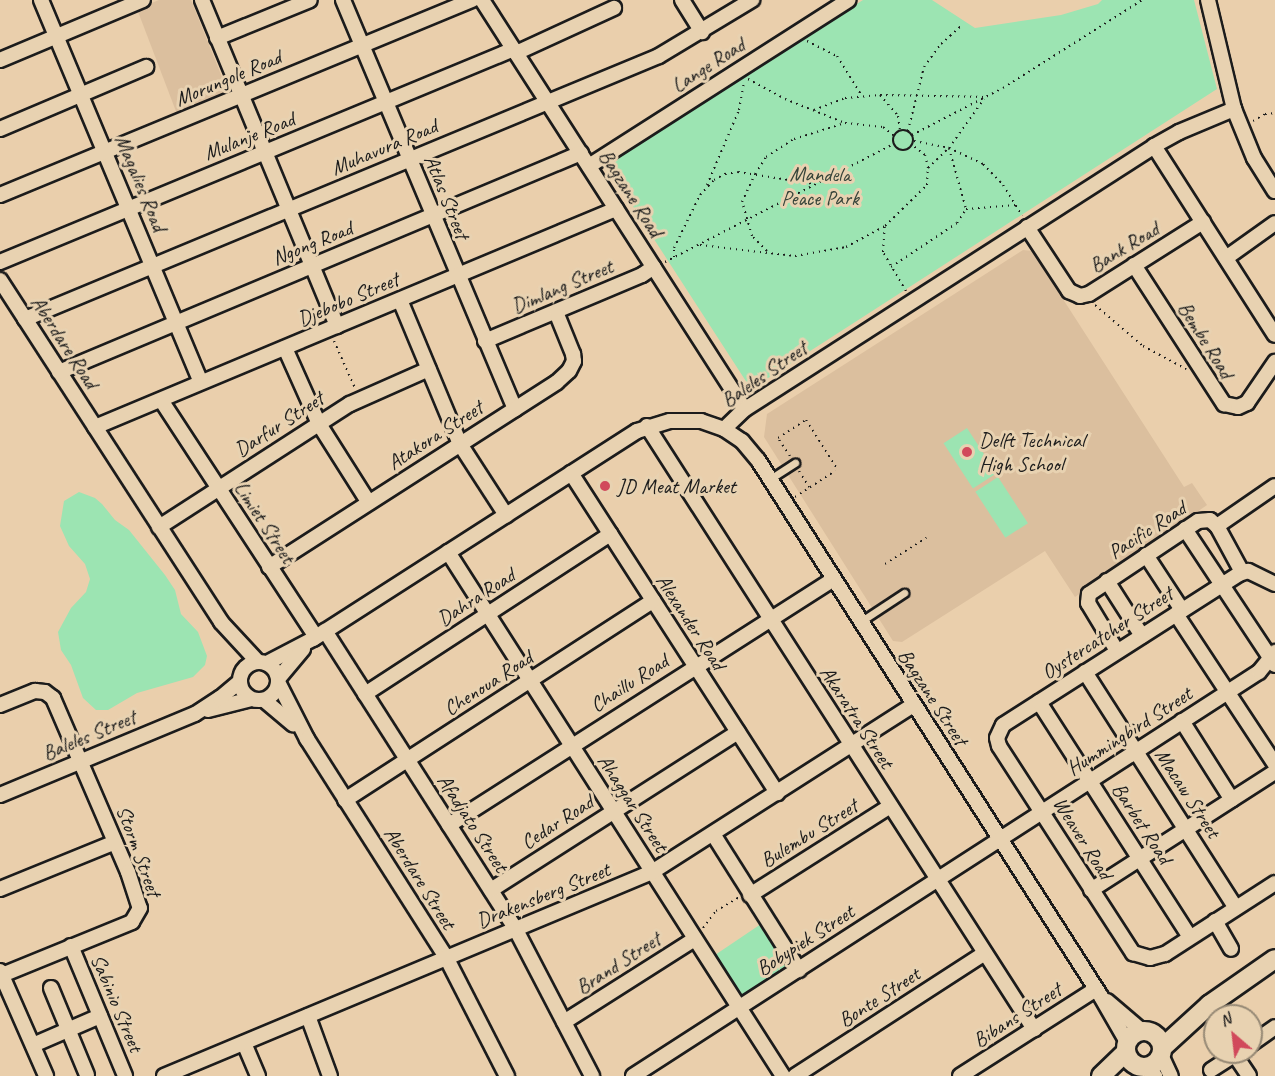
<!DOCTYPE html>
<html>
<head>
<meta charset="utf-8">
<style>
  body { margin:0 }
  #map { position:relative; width:1275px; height:1076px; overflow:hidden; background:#eacfac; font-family:Caveat,sans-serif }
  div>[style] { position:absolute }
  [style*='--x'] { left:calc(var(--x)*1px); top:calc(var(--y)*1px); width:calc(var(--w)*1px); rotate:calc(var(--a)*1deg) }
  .built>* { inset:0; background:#dbbf9e }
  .green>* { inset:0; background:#9ce4b2; transform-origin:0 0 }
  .path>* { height:2px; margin-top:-1px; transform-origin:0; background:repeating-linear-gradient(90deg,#1c1c1c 0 1.5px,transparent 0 6px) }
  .path>.ring { margin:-1px; padding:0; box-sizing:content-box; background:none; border:2px solid #1c1c1c; border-radius:50% }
  .roads { filter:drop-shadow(2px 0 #1c1c1c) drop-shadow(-2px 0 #1c1c1c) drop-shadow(0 2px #1c1c1c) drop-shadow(0 -2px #1c1c1c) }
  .lane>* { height:7px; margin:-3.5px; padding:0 3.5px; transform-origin:3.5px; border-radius:3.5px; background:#e8d2b1 }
  .street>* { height:14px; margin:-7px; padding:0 7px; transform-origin:7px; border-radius:7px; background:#e8d2b1 }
  .street>.ring { margin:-7px; padding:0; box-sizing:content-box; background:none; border:14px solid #e8d2b1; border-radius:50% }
  .secondary>* { height:18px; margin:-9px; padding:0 9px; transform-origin:9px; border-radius:9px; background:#e8d2b1 }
  .secondary>.ring { margin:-9px; padding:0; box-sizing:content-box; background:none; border:18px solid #e8d2b1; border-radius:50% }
  .dots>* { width:16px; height:16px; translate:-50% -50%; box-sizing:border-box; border:3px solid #e8d2b1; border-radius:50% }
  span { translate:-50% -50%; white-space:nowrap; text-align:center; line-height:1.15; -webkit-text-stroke:6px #e8d2b1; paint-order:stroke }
  .street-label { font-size:21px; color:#1c1c1c }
  .park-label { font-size:21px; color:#36443a }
  .poi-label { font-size:21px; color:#1c1c1c }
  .left { translate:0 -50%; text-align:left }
  .north { position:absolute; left:1203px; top:1004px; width:60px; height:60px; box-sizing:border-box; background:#e8d2b1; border:2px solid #968975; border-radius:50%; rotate:332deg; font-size:16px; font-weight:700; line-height:24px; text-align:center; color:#1c1c1c }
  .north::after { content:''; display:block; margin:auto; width:21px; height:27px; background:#d1495b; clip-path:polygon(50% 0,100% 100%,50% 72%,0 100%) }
</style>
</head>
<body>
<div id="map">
  <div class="built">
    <i style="clip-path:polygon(159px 0,191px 0,228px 92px,177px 114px,137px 9px)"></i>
    <i style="clip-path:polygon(1023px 250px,1032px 251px,1184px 487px,1192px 483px,1207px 505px,1075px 597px,1045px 551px,902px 642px,893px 641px,764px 437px,767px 414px)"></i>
  </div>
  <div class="green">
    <i style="clip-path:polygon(863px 0,932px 0,975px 28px,1061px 15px,1098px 4px,1102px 0,1194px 0,1217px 89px,751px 389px,606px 165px)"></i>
    <i style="left:967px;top:428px;width:54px;height:28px;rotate:57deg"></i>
    <i style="left:998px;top:477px;width:55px;height:27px;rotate:57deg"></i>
    <i style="clip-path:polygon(79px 492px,95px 498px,102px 504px,115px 520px,129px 530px,165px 575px,175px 590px,181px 614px,198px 632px,207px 656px,205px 665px,193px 677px,137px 693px,108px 710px,96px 710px,83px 698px,71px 665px,61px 650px,58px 632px,71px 608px,86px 592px,90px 579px,85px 564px,69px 546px,60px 526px,64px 501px)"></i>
    <i style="clip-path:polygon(761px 924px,786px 964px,785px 971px,747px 995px,741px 995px,715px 955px)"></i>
  </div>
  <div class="path">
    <i style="--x:807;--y:41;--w:34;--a:27"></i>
    <i style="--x:837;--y:56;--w:47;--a:58"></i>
    <i style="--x:748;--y:79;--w:42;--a:28.4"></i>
    <i style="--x:785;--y:99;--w:65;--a:21.8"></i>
    <i style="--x:845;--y:123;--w:38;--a:6"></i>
    <i style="--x:883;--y:127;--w:14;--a:39"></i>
    <i style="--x:880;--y:95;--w:28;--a:49"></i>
    <i style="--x:898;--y:116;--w:14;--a:82"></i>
    <i style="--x:814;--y:110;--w:33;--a:-21"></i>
    <i style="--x:845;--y:98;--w:35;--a:-5"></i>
    <i style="--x:880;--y:95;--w:105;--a:1.1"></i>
    <i style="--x:1253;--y:121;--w:14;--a:-30"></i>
    <i style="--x:1265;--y:114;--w:10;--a:-6"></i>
    <i class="ring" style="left:893px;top:130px;width:18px;height:18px"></i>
    <i style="--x:908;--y:131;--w:66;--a:-76"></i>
    <i style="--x:924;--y:67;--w:29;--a:-54"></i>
    <i style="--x:941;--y:44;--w:28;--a:-42"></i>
    <i style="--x:912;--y:135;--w:102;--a:-27.3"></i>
    <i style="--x:1003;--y:88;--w:165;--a:-32.3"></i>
    <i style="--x:914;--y:141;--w:36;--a:11"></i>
    <i style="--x:949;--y:148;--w:38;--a:25"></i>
    <i style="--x:983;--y:164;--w:29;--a:46"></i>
    <i style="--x:1003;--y:185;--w:36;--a:58"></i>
    <i style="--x:949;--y:148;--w:63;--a:74.4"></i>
    <i style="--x:966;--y:209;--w:50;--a:-4.6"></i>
    <i style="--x:928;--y:168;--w:29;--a:-44"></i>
    <i style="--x:949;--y:148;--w:60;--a:-54.5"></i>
    <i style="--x:707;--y:185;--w:82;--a:-66.9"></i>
    <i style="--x:739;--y:110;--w:27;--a:-80"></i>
    <i style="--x:700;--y:245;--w:96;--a:6.6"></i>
    <i style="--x:795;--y:256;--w:52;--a:-10"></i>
    <i style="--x:846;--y:247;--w:44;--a:-28.3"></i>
    <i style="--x:767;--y:251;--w:21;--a:-135"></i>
    <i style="--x:752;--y:236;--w:35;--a:-106"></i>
    <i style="--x:742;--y:202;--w:31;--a:-65"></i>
    <i style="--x:755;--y:174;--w:20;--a:-57"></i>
    <i style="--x:766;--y:157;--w:33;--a:-33"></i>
    <i style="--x:794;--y:139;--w:53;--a:-17.4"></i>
    <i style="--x:674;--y:257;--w:9;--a:-90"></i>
    <i style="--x:674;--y:248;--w:59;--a:-63.9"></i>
    <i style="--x:700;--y:195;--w:21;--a:-47"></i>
    <i style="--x:714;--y:180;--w:13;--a:-29"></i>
    <i style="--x:725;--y:174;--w:13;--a:-9"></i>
    <i style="--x:738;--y:172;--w:77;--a:9"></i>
    <i style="--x:665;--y:262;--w:258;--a:-27.3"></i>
    <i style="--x:891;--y:267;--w:79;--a:-33.7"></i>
    <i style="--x:957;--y:223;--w:17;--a:-57"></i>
    <i style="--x:906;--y:291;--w:45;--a:-120.5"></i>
    <i style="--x:883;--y:252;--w:26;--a:-86"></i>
    <i style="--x:885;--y:226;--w:59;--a:-44.3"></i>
    <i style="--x:927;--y:185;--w:17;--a:-87"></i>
    <i style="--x:928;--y:168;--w:13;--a:-103"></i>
    <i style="--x:925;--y:155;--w:16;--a:-142"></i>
    <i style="--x:1095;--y:305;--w:63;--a:40.5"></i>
    <i style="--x:1143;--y:346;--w:49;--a:28.1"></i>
    <i style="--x:334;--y:341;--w:51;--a:65.9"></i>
    <i style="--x:790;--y:456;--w:22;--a:-124"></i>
    <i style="--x:778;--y:438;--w:33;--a:-33"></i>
    <i style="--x:806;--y:420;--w:56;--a:57.4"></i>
    <i style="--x:799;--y:471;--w:19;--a:58"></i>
    <i style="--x:795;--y:497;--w:48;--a:-33"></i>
    <i style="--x:885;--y:564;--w:49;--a:-32.4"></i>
    <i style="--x:703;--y:928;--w:21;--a:-53"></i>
    <i style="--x:716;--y:911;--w:27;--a:-31"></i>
  </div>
  <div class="roads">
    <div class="lane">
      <i style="--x:770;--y:479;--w:30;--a:-33"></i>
      <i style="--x:860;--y:622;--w:53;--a:-33.4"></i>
    </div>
    <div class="street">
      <i style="--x:41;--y:0;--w:414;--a:67.3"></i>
      <i style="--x:202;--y:0;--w:353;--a:67.5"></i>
      <i style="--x:343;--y:0;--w:444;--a:67.2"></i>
      <i style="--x:482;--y:0;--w:486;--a:57.3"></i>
      <i style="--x:682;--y:0;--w:38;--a:58"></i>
      <i style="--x:1208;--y:0;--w:112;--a:76.6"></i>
      <i style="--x:1234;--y:109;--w:53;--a:67.8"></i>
      <i style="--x:1254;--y:158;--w:39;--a:58"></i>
      <i style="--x:217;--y:38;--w:100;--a:-22.2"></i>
      <i style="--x:516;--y:53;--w:108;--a:-24.7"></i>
      <i style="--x:0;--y:60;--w:155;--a:-22.8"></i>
      <i style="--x:0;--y:129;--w:159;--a:-23"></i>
      <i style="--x:1154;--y:146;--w:224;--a:57.4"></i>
      <i style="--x:589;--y:166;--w:308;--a:-32.6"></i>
      <i style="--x:0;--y:195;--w:511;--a:-22.45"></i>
      <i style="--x:1027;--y:227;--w:77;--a:56.7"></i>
      <i style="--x:1069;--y:291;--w:12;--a:24"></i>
      <i style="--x:1080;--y:296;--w:9;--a:-13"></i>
      <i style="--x:1089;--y:294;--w:135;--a:-32.3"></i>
      <i style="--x:1226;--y:258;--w:60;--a:-35.5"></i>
      <i style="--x:0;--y:262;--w:556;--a:-22.51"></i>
      <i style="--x:1134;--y:265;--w:166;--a:57.1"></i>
      <i style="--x:1224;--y:404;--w:14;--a:12"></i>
      <i style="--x:1238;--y:407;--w:10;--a:-24"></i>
      <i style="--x:1247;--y:403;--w:50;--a:-55.7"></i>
      <i style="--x:0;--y:280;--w:407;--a:57.1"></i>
      <i style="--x:221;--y:622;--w:54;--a:47.2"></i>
      <i style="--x:400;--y:300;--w:156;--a:67.4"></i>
      <i style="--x:460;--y:444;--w:85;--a:57.1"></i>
      <i style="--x:25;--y:319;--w:686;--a:-22.53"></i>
      <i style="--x:659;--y:56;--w:109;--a:-31.1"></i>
      <i style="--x:485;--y:341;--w:170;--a:-22.8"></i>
      <i style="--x:642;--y:275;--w:14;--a:-34"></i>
      <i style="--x:285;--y:348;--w:83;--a:65.9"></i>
      <i style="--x:319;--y:424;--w:93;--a:57.7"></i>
      <i style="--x:59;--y:372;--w:566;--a:-22.76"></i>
      <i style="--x:161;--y:400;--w:283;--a:56.8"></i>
      <i style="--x:647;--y:426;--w:717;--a:57.31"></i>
      <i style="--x:95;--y:427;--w:565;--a:-22.71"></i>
      <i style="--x:724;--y:429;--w:29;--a:-44"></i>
      <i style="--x:745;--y:409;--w:486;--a:-32.7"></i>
      <i style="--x:1154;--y:146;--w:29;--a:-29"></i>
      <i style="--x:1179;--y:132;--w:60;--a:-22.7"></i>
      <i style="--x:571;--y:473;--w:381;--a:57.2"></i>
      <i style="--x:1217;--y:526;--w:70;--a:-34.6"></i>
      <i style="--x:159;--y:527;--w:227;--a:-32.8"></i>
      <i style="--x:350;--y:404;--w:86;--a:-23.9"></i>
      <i style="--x:1185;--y:529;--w:163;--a:56.5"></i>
      <i style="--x:448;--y:552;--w:622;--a:57.41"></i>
      <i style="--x:1146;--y:555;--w:66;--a:56.8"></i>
      <i style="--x:269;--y:567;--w:342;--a:-32.7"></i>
      <i style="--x:557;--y:382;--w:16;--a:-43"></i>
      <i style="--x:569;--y:371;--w:11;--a:-63"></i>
      <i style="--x:574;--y:361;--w:7;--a:-98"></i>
      <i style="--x:573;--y:354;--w:45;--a:-112"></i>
      <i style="--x:1107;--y:581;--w:65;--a:57.5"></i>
      <i style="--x:1275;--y:584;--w:30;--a:-154"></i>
      <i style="--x:1248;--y:571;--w:9;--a:162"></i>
      <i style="--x:1239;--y:574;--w:280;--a:147.4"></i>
      <i style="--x:1003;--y:725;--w:14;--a:115"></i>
      <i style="--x:997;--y:738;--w:8;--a:76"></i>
      <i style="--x:999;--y:746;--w:247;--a:57.1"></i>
      <i style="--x:1133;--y:953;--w:18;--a:16"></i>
      <i style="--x:1150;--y:958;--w:16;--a:-15"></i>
      <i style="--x:1165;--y:954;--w:131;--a:-32.8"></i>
      <i style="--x:1176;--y:614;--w:180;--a:56.6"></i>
      <i style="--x:325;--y:631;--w:353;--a:57.4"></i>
      <i style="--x:515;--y:928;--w:167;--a:62.5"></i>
      <i style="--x:1117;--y:651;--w:56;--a:-121.1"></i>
      <i style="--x:1088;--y:603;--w:9;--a:-84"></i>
      <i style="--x:1089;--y:594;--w:131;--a:-33.8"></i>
      <i style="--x:1198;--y:521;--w:12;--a:-5"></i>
      <i style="--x:1210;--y:520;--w:9;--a:41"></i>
      <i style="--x:1217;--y:526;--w:52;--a:61.5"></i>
      <i class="ring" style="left:240px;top:662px;width:24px;height:24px"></i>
      <i style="--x:267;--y:663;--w:52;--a:-27.6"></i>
      <i style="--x:313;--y:639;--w:385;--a:-32.7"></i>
      <i style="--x:637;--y:431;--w:34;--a:-17"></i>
      <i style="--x:670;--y:421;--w:31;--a:0"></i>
      <i style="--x:701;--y:421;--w:24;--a:19"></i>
      <i style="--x:724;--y:429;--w:22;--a:34"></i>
      <i style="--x:742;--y:441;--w:25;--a:50"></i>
      <i style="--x:758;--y:460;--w:635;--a:57.41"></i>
      <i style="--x:1100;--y:995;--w:54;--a:60.1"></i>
      <i style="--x:1085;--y:672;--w:280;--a:57.4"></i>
      <i style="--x:278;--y:679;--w:39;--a:-50"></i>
      <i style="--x:279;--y:684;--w:62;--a:63"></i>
      <i style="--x:307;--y:739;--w:259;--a:57.5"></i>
      <i style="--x:446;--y:957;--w:134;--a:62.9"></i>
      <i style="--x:365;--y:694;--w:293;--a:-33.1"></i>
      <i style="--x:264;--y:700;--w:38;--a:40"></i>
      <i style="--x:1039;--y:702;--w:279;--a:57.3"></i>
      <i style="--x:0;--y:705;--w:38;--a:-22"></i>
      <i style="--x:35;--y:691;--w:10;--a:6"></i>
      <i style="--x:45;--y:692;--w:10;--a:37"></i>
      <i style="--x:53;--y:698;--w:189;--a:66.7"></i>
      <i style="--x:128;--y:872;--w:38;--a:72"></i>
      <i style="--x:140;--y:908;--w:16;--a:120"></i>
      <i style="--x:132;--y:922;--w:143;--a:157.8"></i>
      <i style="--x:208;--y:710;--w:44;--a:-14.3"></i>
      <i style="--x:1182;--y:721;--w:93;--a:57.7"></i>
      <i style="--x:0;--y:795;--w:211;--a:-22.6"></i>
      <i style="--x:195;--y:714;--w:30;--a:-33"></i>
      <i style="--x:220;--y:698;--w:26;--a:-40"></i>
      <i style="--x:345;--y:800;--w:367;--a:-32.9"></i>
      <i style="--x:449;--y:825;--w:456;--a:-32.6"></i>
      <i style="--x:713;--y:834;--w:161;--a:57.7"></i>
      <i style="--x:0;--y:889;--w:124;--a:-22.2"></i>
      <i style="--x:491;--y:890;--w:293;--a:-32.6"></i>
      <i style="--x:1091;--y:890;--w:219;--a:-32.7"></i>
      <i style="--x:750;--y:895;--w:166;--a:-32.4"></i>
      <i style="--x:1215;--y:921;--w:32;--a:60"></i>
      <i style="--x:71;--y:946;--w:141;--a:67.4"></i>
      <i style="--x:0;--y:971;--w:115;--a:66.3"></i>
      <i style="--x:51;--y:988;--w:94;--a:67.5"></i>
      <i style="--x:1107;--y:1001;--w:46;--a:40.6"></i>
      <i style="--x:308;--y:1016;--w:64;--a:69.9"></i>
      <i style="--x:564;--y:1022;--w:155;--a:-32.4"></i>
      <i style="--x:244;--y:1043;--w:36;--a:67"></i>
      <i style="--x:1251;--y:1044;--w:29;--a:-35"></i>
      <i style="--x:33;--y:1045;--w:73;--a:-23.4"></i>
      <i style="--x:1161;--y:1055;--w:23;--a:65"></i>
      <i style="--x:1235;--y:1055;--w:25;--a:56"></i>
      <i style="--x:1146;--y:1067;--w:13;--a:45"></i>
      <i style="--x:1211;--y:1070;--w:33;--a:-33"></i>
      <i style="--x:164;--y:1076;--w:529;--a:-22.69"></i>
      <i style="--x:652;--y:872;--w:310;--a:-32.6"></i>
      <i style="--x:633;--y:1076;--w:745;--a:-32.84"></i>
      <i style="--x:1259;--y:672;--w:26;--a:-51"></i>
      <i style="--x:795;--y:1076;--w:226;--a:-32.9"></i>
      <i style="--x:960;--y:1076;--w:161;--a:-32.6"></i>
    </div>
    <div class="secondary">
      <i class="ring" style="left:1126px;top:1031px;width:18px;height:18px"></i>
      <i style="--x:1162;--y:1048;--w:64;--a:-42.5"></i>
      <i style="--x:1209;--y:1005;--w:80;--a:-34.9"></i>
      <i style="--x:1101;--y:1076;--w:35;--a:-44"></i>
    </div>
  </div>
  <div class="dots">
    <i style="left:967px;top:452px;background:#d1495b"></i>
    <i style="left:605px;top:486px;background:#d1495b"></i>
  </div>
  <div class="street-label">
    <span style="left:708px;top:65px;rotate:-33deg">Lange Road</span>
    <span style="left:228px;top:78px;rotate:-23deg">Morungole Road</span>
    <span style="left:249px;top:136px;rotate:-22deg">Mulanje Road</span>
    <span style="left:384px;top:147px;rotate:-23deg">Muhavura Road</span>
    <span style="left:141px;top:183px;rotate:67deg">Magalies Road</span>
    <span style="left:631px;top:193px;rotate:57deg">Bagzane Road</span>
    <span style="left:447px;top:197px;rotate:68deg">Atlas Street</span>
    <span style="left:312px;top:243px;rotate:-22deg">Ngong Road</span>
    <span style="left:1124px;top:247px;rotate:-32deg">Bank Road</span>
    <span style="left:562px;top:286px;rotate:-23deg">Dimlang Street</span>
    <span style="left:348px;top:299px;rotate:-23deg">Djebobo Street</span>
    <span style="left:1206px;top:340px;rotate:58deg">Bembe Road</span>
    <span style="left:65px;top:342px;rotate:57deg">Aberdare Road</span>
    <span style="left:764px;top:374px;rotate:-35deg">Baleles Street</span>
    <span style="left:279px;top:424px;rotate:-33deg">Darfur Street</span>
    <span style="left:435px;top:435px;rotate:-33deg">Atakora Street</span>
    <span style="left:265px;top:522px;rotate:57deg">Limiet Street</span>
    <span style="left:1147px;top:530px;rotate:-33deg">Pacific Road</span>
    <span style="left:476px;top:597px;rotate:-33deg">Dahra Road</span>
    <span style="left:691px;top:622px;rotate:57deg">Alexander Road</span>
    <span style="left:1107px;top:633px;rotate:-33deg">Oystercatcher Street</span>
    <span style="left:488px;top:683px;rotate:-33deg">Chenoua Road</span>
    <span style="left:629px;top:683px;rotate:-33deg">Chaillu Road</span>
    <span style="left:933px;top:697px;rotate:57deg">Bagzane Street</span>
    <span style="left:857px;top:717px;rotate:57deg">Akaratra Street</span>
    <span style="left:1129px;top:731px;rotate:-33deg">Hummingbird Street</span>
    <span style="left:89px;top:735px;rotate:-23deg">Baleles Street</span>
    <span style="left:1188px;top:793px;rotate:57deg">Macaw Street</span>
    <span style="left:633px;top:803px;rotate:57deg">Ahaggar Street</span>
    <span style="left:557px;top:822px;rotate:-33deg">Cedar Road</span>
    <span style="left:473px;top:823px;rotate:57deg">Afadjato Street</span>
    <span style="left:1142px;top:823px;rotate:57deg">Barbet Road</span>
    <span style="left:809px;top:833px;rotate:-32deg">Bulembu Street</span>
    <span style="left:1083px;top:838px;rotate:58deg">Weaver Road</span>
    <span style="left:139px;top:851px;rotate:70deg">Storm Street</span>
    <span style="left:420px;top:878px;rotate:58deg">Aberdare Street</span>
    <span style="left:543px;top:895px;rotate:-22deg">Drakensberg Street</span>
    <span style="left:805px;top:940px;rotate:-33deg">Bobypiek Street</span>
    <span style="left:618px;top:963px;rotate:-33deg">Brand Street</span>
    <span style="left:879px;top:997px;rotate:-33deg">Bonte Street</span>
    <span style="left:117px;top:1003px;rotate:67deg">Sabinio Street</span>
    <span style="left:1017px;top:1015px;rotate:-33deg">Bibans Street</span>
  </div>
  <div class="park-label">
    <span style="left:820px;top:186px">Mandela<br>Peace Park</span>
  </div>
  <div class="poi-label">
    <span class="left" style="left:979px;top:452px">Delft Technical<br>High School</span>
    <span class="left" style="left:617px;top:486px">JD Meat Market</span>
  </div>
  <div class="north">N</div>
</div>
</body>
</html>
